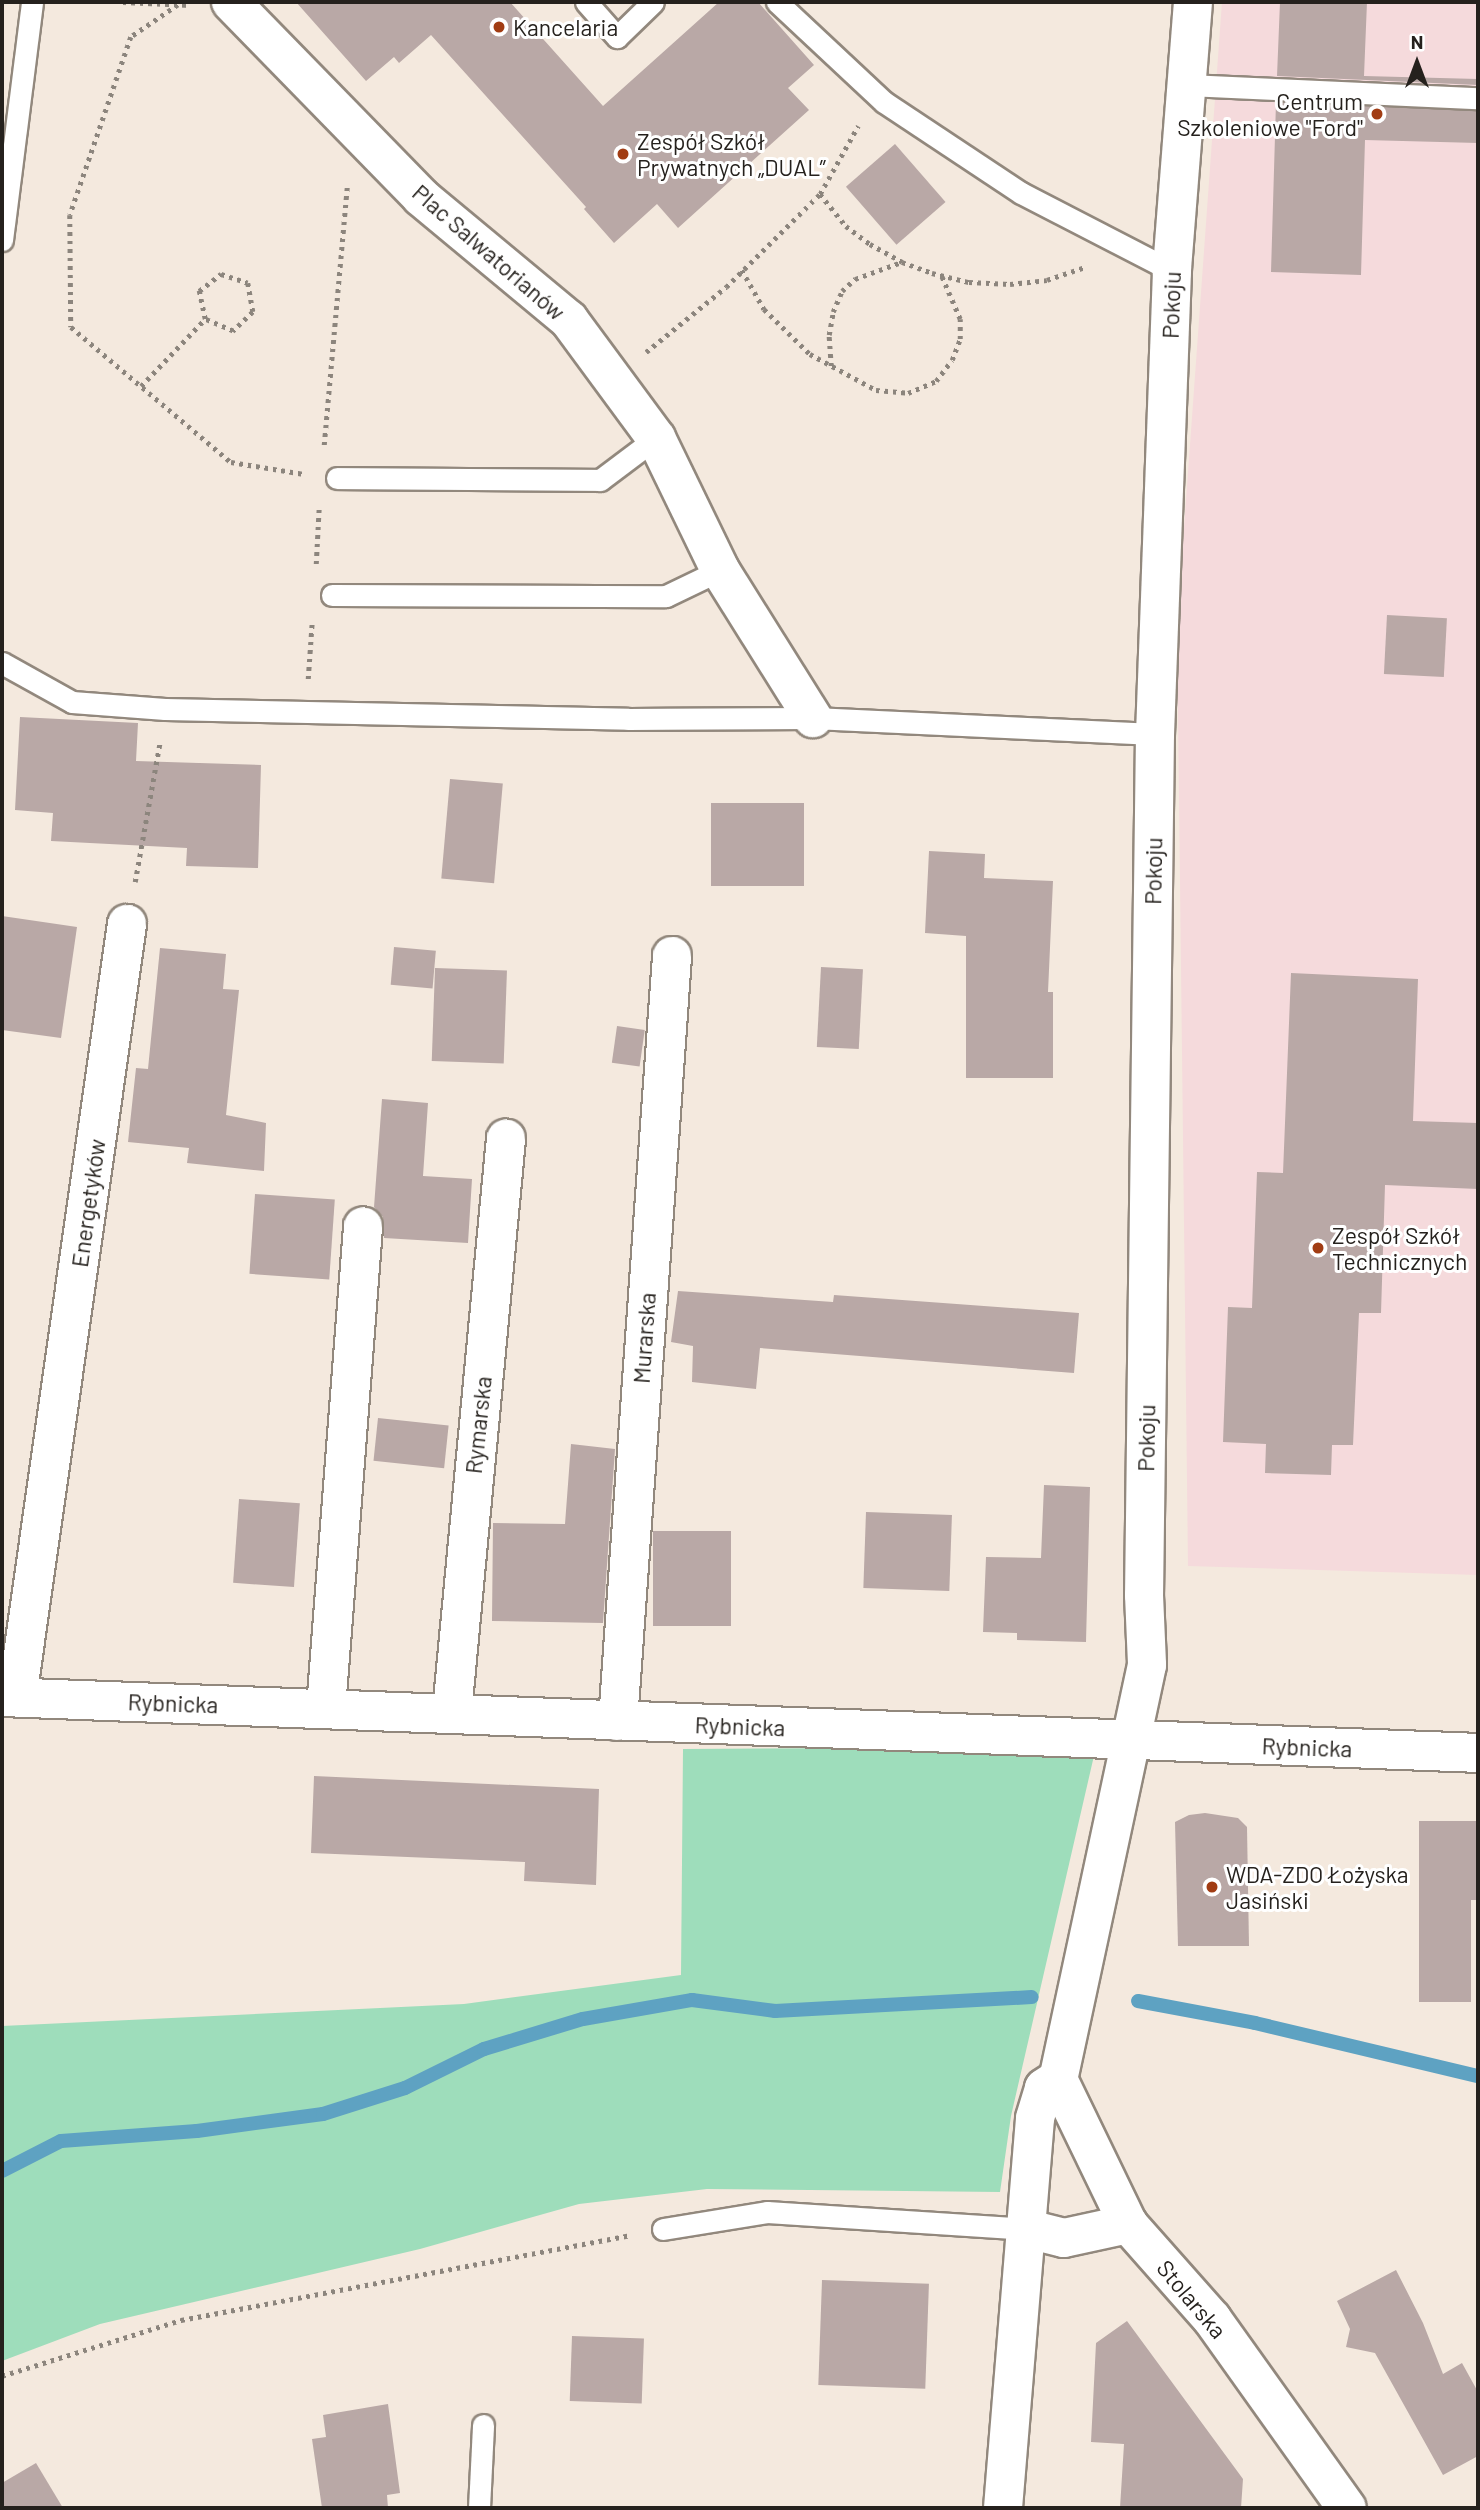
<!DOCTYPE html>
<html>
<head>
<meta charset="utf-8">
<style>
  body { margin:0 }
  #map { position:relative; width:1480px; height:2510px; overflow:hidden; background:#f4e9de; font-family:Barlow,sans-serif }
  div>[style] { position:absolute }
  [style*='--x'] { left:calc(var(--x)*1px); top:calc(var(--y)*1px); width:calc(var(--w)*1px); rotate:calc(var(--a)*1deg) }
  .education>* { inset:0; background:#f5dadc }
  .green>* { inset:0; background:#9eddbb }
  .stream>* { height:14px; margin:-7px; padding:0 7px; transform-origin:7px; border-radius:7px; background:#5ea2c2 }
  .building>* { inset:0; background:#b9a8a6; transform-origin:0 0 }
  .path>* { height:4.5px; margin-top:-2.25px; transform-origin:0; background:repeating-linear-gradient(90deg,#8c857d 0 3.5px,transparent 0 8.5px) }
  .roads { filter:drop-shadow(2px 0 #92887d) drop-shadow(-2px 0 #92887d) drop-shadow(0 2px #92887d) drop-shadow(0 -2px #92887d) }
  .lane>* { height:21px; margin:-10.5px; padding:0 10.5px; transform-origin:10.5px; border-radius:10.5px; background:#fff }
  .street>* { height:38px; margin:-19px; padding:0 19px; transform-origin:19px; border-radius:19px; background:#fff }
  .secondary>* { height:38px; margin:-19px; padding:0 19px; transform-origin:19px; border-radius:19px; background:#fff }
  .dots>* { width:19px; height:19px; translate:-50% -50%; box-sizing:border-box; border:4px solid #fff; border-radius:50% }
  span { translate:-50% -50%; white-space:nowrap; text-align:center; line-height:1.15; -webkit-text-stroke:6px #fff; paint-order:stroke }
  .poi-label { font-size:23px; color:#25211d }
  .left { translate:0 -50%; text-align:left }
  .right { translate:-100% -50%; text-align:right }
  .street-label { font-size:23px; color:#25211d }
  .frame { position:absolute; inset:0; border:4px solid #25211d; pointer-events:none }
  .north { position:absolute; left:1382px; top:28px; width:70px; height:70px; -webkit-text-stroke:5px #fff; paint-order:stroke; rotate:0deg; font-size:19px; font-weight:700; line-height:28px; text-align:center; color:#25211d }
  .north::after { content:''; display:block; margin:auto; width:24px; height:32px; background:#25211d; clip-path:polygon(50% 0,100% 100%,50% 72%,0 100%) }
</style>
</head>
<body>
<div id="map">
  <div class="education">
    <i style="clip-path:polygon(1222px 2px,1478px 2px,1478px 1575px,1188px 1566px,1177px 625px)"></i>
  </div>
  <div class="green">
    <i style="clip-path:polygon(1096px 1747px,1011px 2116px,1000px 2192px,707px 2189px,579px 2204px,420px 2249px,100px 2324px,2px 2361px,2px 2026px,464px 2004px,681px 1975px,683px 1749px)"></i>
  </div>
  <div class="stream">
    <i style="--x:1138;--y:2001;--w:119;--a:10.6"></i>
    <i style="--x:1255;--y:2023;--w:229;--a:13.4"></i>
    <i style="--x:2;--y:2171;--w:66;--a:-27"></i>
    <i style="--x:61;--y:2141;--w:136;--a:-4.2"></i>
    <i style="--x:197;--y:2131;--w:127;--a:-7.7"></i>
    <i style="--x:323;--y:2114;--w:86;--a:-17.6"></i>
    <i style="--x:405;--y:2088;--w:88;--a:-26.3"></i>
    <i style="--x:484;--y:2049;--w:103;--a:-16.9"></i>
    <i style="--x:583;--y:2019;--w:111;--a:-9.9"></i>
    <i style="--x:692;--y:2000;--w:84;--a:7.5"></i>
    <i style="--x:775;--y:2011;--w:257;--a:-3.1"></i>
  </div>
  <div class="building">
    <i style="clip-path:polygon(296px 2px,510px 2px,603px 106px,719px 2px,758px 2px,814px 65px,788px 88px,809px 110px,678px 228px,657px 204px,614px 243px,584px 209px,586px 207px,431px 35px,399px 63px,394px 57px,366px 81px)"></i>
    <i style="clip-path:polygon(1280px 2px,1367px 2px,1364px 76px,1478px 79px,1478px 85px,1277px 76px)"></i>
    <i style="clip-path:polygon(1276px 102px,1478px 111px,1478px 143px,1365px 140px,1361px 275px,1271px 272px)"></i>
    <i style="left:895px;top:144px;width:77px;height:65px;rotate:49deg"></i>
    <i style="left:1387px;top:615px;width:60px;height:59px;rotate:3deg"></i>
    <i style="clip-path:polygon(20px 717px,138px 723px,136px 761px,261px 765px,258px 868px,186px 866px,187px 848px,51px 841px,53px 813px,15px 810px)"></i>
    <i style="left:450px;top:779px;width:53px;height:100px;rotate:5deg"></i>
    <i style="left:711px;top:803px;width:93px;height:83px"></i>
    <i style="clip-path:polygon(929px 851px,985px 854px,984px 878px,1053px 881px,1048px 992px,1053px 992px,1053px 1078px,966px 1078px,966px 936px,925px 933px)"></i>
    <i style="clip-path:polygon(2px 916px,77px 927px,61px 1038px,2px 1030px)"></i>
    <i style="left:394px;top:947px;width:42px;height:38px;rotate:5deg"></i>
    <i style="clip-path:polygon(160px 948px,226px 954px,223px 989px,239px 990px,226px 1115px,266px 1123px,264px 1171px,187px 1163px,189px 1148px,128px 1142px,136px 1068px,148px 1069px)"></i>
    <i style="left:821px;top:967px;width:42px;height:80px;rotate:3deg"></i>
    <i style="left:435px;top:968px;width:72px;height:93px;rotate:2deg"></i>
    <i style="clip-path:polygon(1291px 973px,1418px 979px,1413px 1121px,1478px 1123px,1478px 1189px,1385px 1185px,1381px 1313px,1359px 1313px,1353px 1445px,1332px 1445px,1331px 1475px,1265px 1473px,1266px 1444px,1223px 1442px,1228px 1307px,1252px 1308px,1257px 1172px,1283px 1173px)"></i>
    <i style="left:617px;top:1026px;width:28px;height:37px;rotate:8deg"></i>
    <i style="clip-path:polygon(382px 1099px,428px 1103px,423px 1176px,472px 1179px,468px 1243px,384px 1238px,383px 1217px,374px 1207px)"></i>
    <i style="left:255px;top:1194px;width:80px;height:80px;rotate:4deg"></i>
    <i style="clip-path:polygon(678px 1291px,833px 1302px,834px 1295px,1079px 1313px,1074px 1373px,760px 1348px,756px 1389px,692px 1382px,693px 1346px,671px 1342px)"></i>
    <i style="left:378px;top:1418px;width:71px;height:43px;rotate:6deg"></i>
    <i style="clip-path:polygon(571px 1444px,615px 1449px,603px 1623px,492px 1621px,493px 1523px,565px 1524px)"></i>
    <i style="clip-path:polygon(1044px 1485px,1090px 1487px,1086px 1642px,1017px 1640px,1017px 1633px,983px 1632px,986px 1557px,1041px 1558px)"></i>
    <i style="left:239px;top:1499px;width:61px;height:84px;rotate:4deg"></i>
    <i style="left:866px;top:1512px;width:86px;height:76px;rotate:2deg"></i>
    <i style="left:653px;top:1531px;width:78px;height:95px"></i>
    <i style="clip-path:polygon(314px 1776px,599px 1789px,596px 1885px,524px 1881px,525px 1862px,311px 1853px)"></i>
    <i style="clip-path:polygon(1205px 1813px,1238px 1818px,1247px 1827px,1249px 1946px,1178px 1946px,1175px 1822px,1189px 1815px)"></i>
    <i style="clip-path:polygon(1419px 1821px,1478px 1821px,1478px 1900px,1471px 1900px,1471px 2002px,1419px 2002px)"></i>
    <i style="clip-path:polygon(1396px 2270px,1423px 2323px,1443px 2374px,1462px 2363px,1478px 2392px,1478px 2456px,1443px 2475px,1375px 2353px,1346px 2347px,1350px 2329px,1337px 2301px)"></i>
    <i style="left:822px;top:2280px;width:107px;height:105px;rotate:2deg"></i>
    <i style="clip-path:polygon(1127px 2321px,1243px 2479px,1241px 2508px,1120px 2508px,1124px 2444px,1091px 2442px,1096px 2343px)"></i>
    <i style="left:572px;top:2336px;width:72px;height:65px;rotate:2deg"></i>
    <i style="clip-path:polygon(388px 2404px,400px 2493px,387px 2495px,388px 2508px,322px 2508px,312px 2439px,326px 2437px,323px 2415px)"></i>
    <i style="clip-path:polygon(36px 2463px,63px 2508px,2px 2508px,2px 2483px)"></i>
  </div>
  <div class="path">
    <i style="--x:123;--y:2;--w:67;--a:2.6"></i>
    <i style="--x:178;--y:5;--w:57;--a:145.8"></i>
    <i style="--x:131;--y:37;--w:188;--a:108.9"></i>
    <i style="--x:70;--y:215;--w:112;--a:89.5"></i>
    <i style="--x:71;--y:327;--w:209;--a:40.2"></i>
    <i style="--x:231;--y:462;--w:74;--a:9.3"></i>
    <i style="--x:820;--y:194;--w:41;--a:50.9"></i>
    <i style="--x:846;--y:226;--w:30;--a:37"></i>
    <i style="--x:870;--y:244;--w:37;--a:29"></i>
    <i style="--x:902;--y:262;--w:32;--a:20"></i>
    <i style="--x:932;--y:273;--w:38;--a:14"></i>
    <i style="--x:969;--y:282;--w:41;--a:2.8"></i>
    <i style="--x:1010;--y:284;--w:37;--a:-6"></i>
    <i style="--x:1047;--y:280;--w:40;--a:-18.9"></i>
    <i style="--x:742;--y:270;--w:45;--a:60.6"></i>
    <i style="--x:764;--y:309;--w:64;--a:44.4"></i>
    <i style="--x:810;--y:354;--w:75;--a:28.6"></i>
    <i style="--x:876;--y:390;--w:32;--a:5"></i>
    <i style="--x:908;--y:393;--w:30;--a:-23"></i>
    <i style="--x:936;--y:381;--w:26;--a:-53"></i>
    <i style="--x:952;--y:360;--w:22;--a:-69"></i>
    <i style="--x:960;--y:339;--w:20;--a:-90"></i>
    <i style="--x:960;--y:319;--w:48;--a:-113.4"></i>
    <i style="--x:221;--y:274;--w:28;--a:18"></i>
    <i style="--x:248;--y:283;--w:29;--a:80"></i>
    <i style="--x:253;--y:312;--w:28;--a:136"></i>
    <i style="--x:233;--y:331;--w:30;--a:-157"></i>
    <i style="--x:205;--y:319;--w:29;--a:-102"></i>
    <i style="--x:199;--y:291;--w:28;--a:-38"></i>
    <i style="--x:646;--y:352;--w:103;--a:-39.1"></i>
    <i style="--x:726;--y:287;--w:132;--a:-44.7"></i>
    <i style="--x:820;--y:194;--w:78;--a:-60.8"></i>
    <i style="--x:831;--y:366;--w:31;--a:-94"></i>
    <i style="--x:829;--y:335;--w:23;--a:-80"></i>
    <i style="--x:833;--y:312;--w:23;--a:-67"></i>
    <i style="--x:842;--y:291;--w:18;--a:-43"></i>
    <i style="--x:855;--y:279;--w:50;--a:-19.9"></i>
    <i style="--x:141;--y:386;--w:93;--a:-46.3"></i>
    <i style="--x:324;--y:445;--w:260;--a:-84.9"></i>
    <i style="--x:316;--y:564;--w:58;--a:-87"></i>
    <i style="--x:308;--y:679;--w:57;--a:-86"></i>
    <i style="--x:135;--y:882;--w:142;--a:-79.9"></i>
    <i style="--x:2;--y:2376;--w:188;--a:-17.4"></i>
    <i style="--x:181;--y:2320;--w:458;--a:-10.7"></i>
  </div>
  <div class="roads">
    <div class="lane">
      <i style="--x:586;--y:2;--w:47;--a:48.5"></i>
      <i style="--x:617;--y:37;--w:50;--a:-44.2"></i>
      <i style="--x:777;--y:2;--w:146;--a:43.1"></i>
      <i style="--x:884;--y:102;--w:164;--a:33.6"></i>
      <i style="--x:1021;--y:193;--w:170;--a:27.3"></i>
      <i style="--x:1187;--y:85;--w:291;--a:2.6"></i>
      <i style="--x:2;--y:240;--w:240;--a:-82.8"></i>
      <i style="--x:337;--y:478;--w:263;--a:0.4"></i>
      <i style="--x:600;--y:480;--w:70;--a:-36.9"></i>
      <i style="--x:332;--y:595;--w:334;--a:0.2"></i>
      <i style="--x:666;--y:596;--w:60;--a:-25.7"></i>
      <i style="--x:2;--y:663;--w:80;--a:29.1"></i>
      <i style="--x:72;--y:702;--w:93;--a:4.3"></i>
      <i style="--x:165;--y:709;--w:463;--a:1.2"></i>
      <i style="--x:628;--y:719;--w:185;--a:-0.3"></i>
      <i style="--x:813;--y:718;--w:342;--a:2.7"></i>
      <i style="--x:663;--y:2229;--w:105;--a:-9.3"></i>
      <i style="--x:767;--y:2212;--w:262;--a:3.7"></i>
      <i style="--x:479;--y:2508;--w:83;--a:-87.2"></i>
    </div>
    <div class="street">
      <i style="--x:231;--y:2;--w:272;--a:45.7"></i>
      <i style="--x:421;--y:197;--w:192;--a:39.7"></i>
      <i style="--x:569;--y:320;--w:147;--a:53.6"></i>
      <i style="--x:656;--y:438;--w:147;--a:64.1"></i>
      <i style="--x:720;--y:570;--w:175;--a:57.9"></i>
      <i style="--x:1193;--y:2;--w:270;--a:94.5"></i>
      <i style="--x:1172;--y:271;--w:463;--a:92.1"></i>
      <i style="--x:1155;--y:734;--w:861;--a:90.73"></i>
      <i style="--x:1144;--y:1595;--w:70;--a:87.5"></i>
      <i style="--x:1147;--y:1665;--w:423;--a:102.1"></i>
      <i style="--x:1058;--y:2079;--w:161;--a:64.2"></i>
      <i style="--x:1128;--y:2224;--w:127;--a:48.5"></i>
      <i style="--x:1212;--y:2319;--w:232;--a:54.5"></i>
      <i style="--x:17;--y:1697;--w:781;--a:-81.9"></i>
      <i style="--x:326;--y:1708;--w:483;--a:-85.6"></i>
      <i style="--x:452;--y:1712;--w:576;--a:-84.62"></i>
      <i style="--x:618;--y:1721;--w:767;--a:-85.96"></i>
      <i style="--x:1028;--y:2229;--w:37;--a:14"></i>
      <i style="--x:1064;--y:2238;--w:66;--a:-12.3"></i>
      <i style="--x:1003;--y:2508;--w:391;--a:-85.3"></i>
      <i style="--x:1035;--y:2118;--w:31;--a:-73"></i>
      <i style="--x:1044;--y:2088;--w:17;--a:-33"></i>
    </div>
    <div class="secondary">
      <i style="--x:2;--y:1697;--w:1477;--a:2.17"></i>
    </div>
  </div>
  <div class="dots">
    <i style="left:499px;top:27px;background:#a13c13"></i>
    <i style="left:1377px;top:114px;background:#a13c13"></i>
    <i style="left:623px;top:154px;background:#a13c13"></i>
    <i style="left:1318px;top:1248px;background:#a13c13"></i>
    <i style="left:1212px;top:1887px;background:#a13c13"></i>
  </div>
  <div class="poi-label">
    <span class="left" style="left:513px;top:27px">Kancelaria</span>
    <span class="right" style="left:1363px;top:114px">Centrum<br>Szkoleniowe "Ford"</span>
    <span class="left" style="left:637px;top:154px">Zespół Szkół<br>Prywatnych „DUAL”</span>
    <span class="left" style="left:1332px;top:1248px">Zespół Szkół<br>Technicznych</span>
    <span class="left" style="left:1226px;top:1887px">WDA-ZDO Łożyska<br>Jasiński</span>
  </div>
  <div class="street-label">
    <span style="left:489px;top:252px;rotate:41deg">Plac Salwatorianów</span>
    <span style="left:1171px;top:305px;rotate:-88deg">Pokoju</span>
    <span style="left:1153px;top:871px;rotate:-89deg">Pokoju</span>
    <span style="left:88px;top:1203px;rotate:-82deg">Energetyków</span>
    <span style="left:644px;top:1338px;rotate:-86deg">Murarska</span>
    <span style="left:478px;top:1425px;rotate:-84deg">Rymarska</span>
    <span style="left:1146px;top:1438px;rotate:-89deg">Pokoju</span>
    <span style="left:173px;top:1703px;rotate:2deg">Rybnicka</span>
    <span style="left:740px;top:1726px;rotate:2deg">Rybnicka</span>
    <span style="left:1307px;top:1747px;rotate:2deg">Rybnicka</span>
    <span style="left:1192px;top:2299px;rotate:50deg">Stolarska</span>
  </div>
  <div class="frame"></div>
  <div class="north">N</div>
</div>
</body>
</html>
